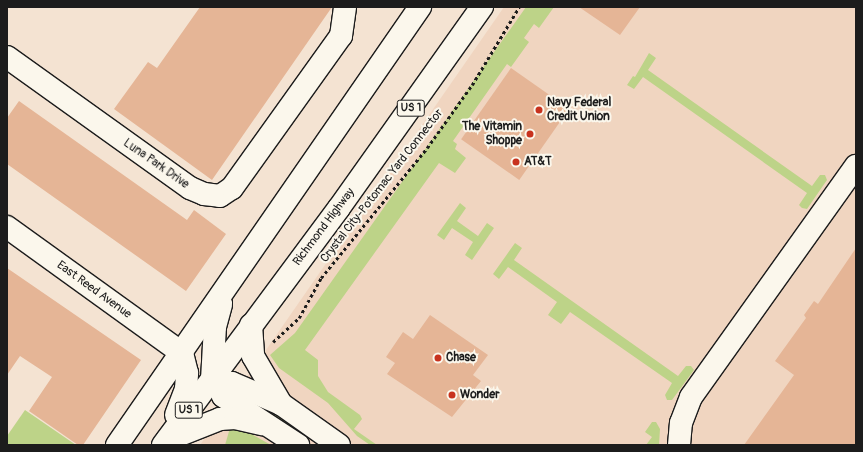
<!DOCTYPE html>
<html>
<head>
<meta charset="utf-8">
<style>
  body { margin:0 }
  #map { position:relative; width:863px; height:452px; overflow:hidden; background:#f4e3d2; font-family:Pangolin,sans-serif }
  div>[style] { position:absolute }
  [style*='--x'] { left:calc(var(--x)*1px); top:calc(var(--y)*1px); width:calc(var(--w)*1px); rotate:calc(var(--a)*1deg) }
  .built>* { inset:0; background:#f0d5c0 }
  .green>* { inset:0; background:#bdd388 }
  .building>* { inset:0; background:#e5b596; transform-origin:0 0 }
  .path>* { height:2.5px; margin-top:-1.25px; transform-origin:0; background:repeating-linear-gradient(90deg,#1c1c1c 0 3px,transparent 0 6px) }
  .roads { filter:drop-shadow(1px 0 #1c1c1c) drop-shadow(-1px 0 #1c1c1c) drop-shadow(0 1px #1c1c1c) drop-shadow(0 -1px #1c1c1c) }
  .minor>* { height:22px; margin:-11px; padding:0 11px; transform-origin:11px; border-radius:11px; background:#fbf7ec }
  .highway>* { height:22px; margin:-11px; padding:0 11px; transform-origin:11px; border-radius:11px; background:#fbf7ec }
  .dots>* { width:11px; height:11px; translate:-50% -50%; box-sizing:border-box; border:2px solid #fbf7ec; border-radius:50% }
  span { translate:-50% -50%; white-space:nowrap; text-align:center; line-height:1.15; -webkit-text-stroke:4px #fbf7ec; paint-order:stroke }
  .shield-label span { padding:1px 3px; background:#fbf7ec; border:1px solid; border-radius:3px; -webkit-text-stroke-width:0 }
  .shield-label { font-size:11px; color:#1c1c1c; font-weight:700 }
  .poi-label { font-size:12px; color:#1c1c1c; font-weight:700 }
  .left { translate:0 -50%; text-align:left }
  .right { translate:-100% -50%; text-align:right }
  .street-label { font-size:12px; color:#1c1c1c }
  .frame { position:absolute; inset:0; border:8px solid #1c1c1c; pointer-events:none }
</style>
</head>
<body>
<div id="map">
  <div class="built">
    <i style="clip-path:polygon(504px 7px,856px 7px,856px 445px,200px 445px)"></i>
  </div>
  <div class="green">
    <i style="clip-path:polygon(526px 7px,554px 7px,539px 28px,534px 24px,524px 38px,529px 42px,511px 67px,507px 64px,453px 141px,457px 144px,455px 149px,466px 158px,455px 173px,439px 163px,305px 350px,318px 360px,318px 376px,328px 392px,360px 415px,362px 419px,354px 429px,377px 445px,370px 445px,357px 436px,328px 403px,279px 368px,270px 355px,295px 333px)"></i>
    <i style="clip-path:polygon(649px 53px,656px 58px,648px 70px,812px 186px,820px 175px,825px 175px,827px 180px,807px 209px,802px 208px,799px 205px,807px 193px,643px 77px,634px 89px,627px 85px,633px 76px,635px 77px)"></i>
    <i style="clip-path:polygon(460px 203px,466px 208px,457px 221px,478px 236px,487px 223px,494px 228px,472px 260px,465px 255px,473px 242px,452px 228px,444px 240px,437px 235px)"></i>
    <i style="clip-path:polygon(515px 243px,522px 248px,514px 260px,678px 376px,686px 366px,691px 366px,694px 370px,672px 400px,667px 400px,665px 395px,672px 383px,570px 312px,561px 324px,548px 315px,557px 302px,508px 267px,499px 279px,493px 274px)"></i>
    <i style="clip-path:polygon(258px 406px,270px 409px,307px 436px,306px 439px)"></i>
    <i style="clip-path:polygon(25px 410px,76px 445px,7px 445px,7px 436px)"></i>
    <i style="clip-path:polygon(652px 422px,656px 422px,660px 429px,659px 445px,646px 445px,652px 437px,645px 432px)"></i>
    <i style="clip-path:polygon(230px 428px,248px 432px,271px 445px,225px 445px)"></i>
  </div>
  <div class="building">
    <i style="clip-path:polygon(200px 7px,332px 7px,212px 180px,114px 109px,148px 62px,157px 68px)"></i>
    <i style="clip-path:polygon(579px 7px,640px 7px,620px 35px)"></i>
    <i style="left:511px;top:68px;width:71px;height:87px;rotate:35deg"></i>
    <i style="clip-path:polygon(19px 101px,187px 220px,194px 210px,226px 234px,186px 291px,7px 164px,7px 118px)"></i>
    <i style="clip-path:polygon(856px 248px,856px 445px,744px 445px,794px 375px,775px 361px,806px 318px,804px 315px,814px 301px,818px 304px)"></i>
    <i style="clip-path:polygon(7px 268px,141px 360px,83px 445px,78px 445px,29px 411px,52px 377px,20px 356px,7px 375px)"></i>
    <i style="clip-path:polygon(430px 315px,488px 355px,473px 375px,481px 381px,452px 417px,387px 374px,395px 363px,386px 357px,403px 332px,413px 339px)"></i>
  </div>
  <div class="path">
    <i style="--x:273;--y:342;--w:35;--a:-43"></i>
    <i style="--x:299;--y:318;--w:46;--a:-61.2"></i>
    <i style="--x:321;--y:278;--w:168;--a:-50.8"></i>
    <i style="--x:427;--y:148;--w:77;--a:-54.5"></i>
    <i style="--x:472;--y:85;--w:91;--a:-58.9"></i>
  </div>
  <div class="roads">
    <div class="minor">
      <i style="--x:7;--y:57;--w:225;--a:35.6"></i>
      <i style="--x:190;--y:188;--w:15;--a:23"></i>
      <i style="--x:204;--y:194;--w:16;--a:7"></i>
      <i style="--x:220;--y:196;--w:14;--a:-34"></i>
      <i style="--x:232;--y:188;--w:187;--a:-54.4"></i>
      <i style="--x:341;--y:36;--w:29;--a:-82"></i>
      <i style="--x:7;--y:227;--w:216;--a:35.8"></i>
      <i style="--x:212;--y:380;--w:7;--a:34"></i>
      <i style="--x:218;--y:384;--w:14;--a:-4"></i>
      <i style="--x:232;--y:383;--w:53;--a:23.2"></i>
      <i style="--x:281;--y:404;--w:71;--a:35.3"></i>
      <i style="--x:218;--y:384;--w:13;--a:67"></i>
      <i style="--x:223;--y:396;--w:90;--a:33.2"></i>
      <i style="--x:679;--y:445;--w:22;--a:-85"></i>
      <i style="--x:681;--y:423;--w:28;--a:-69"></i>
      <i style="--x:691;--y:397;--w:284;--a:-54.5"></i>
    </div>
    <div class="highway">
      <i style="--x:251;--y:325;--w:31;--a:86"></i>
      <i style="--x:253;--y:356;--w:56;--a:59.7"></i>
      <i style="--x:212;--y:380;--w:53;--a:-86.8"></i>
      <i style="--x:215;--y:327;--w:24;--a:-75"></i>
      <i style="--x:176;--y:415;--w:28;--a:-69"></i>
      <i style="--x:186;--y:389;--w:16;--a:-86"></i>
      <i style="--x:187;--y:373;--w:21;--a:-104"></i>
      <i style="--x:167;--y:440;--w:57;--a:-21.6"></i>
      <i style="--x:220;--y:419;--w:15;--a:-4"></i>
      <i style="--x:235;--y:418;--w:28;--a:13"></i>
      <i style="--x:117;--y:445;--w:533;--a:-55.33"></i>
      <i style="--x:163;--y:445;--w:295;--a:-53.4"></i>
      <i style="--x:339;--y:208;--w:247;--a:-54.6"></i>
    </div>
  </div>
  <div class="dots">
    <i style="left:539px;top:110px;background:#c8321e"></i>
    <i style="left:530px;top:134px;background:#c8321e"></i>
    <i style="left:516px;top:162px;background:#c8321e"></i>
    <i style="left:438px;top:358px;background:#c8321e"></i>
    <i style="left:452px;top:395px;background:#c8321e"></i>
  </div>
  <div class="shield-label">
    <span style="left:411px;top:108px">US 1</span>
    <span style="left:189px;top:410px">US 1</span>
  </div>
  <div class="poi-label">
    <span class="left" style="left:547px;top:110px">Navy Federal<br>Credit Union</span>
    <span class="right" style="left:522px;top:134px">The Vitamin<br>Shoppe</span>
    <span class="left" style="left:524px;top:162px">AT&amp;T</span>
    <span class="left" style="left:446px;top:358px">Chase</span>
    <span class="left" style="left:460px;top:395px">Wonder</span>
  </div>
  <div class="street-label">
    <span style="left:156px;top:164px;rotate:35deg">Luna Park Drive</span>
    <span style="left:382px;top:186px;rotate:-52deg">Crystal City-Potomac Yard Connector</span>
    <span style="left:324px;top:227px;rotate:-53deg">Richmond Highway</span>
    <span style="left:94px;top:290px;rotate:36deg">East Reed Avenue</span>
  </div>
  <div class="frame"></div>
</div>
</body>
</html>
